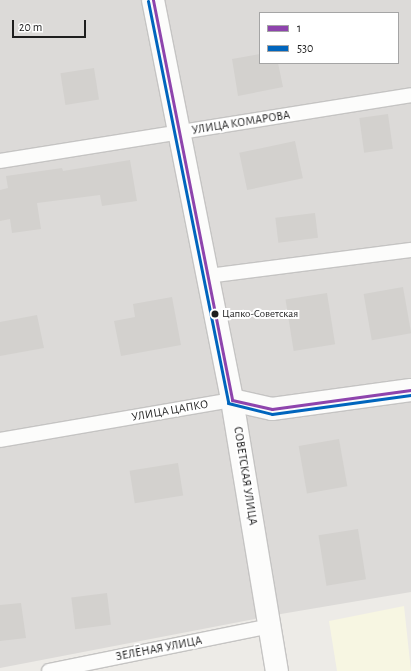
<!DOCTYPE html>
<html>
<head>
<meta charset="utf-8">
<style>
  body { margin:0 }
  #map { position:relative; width:411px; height:671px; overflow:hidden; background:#edebe7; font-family:"Alegreya Sans",sans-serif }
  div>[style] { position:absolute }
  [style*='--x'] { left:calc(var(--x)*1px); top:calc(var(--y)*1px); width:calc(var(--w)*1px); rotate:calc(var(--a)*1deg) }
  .residential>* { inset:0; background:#dcdad8 }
  .education>* { inset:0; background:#f7f6e2 }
  .building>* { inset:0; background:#d3d1ce; transform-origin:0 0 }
  .roads { filter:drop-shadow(1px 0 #c5c4c3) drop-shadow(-1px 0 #c5c4c3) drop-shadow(0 1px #c5c4c3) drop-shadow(0 -1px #c5c4c3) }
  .service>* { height:14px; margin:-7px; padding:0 7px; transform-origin:7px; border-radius:7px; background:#fcfcfb }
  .minor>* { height:22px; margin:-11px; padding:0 11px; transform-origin:11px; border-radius:11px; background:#fcfcfb }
  .tertiary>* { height:22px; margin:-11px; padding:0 11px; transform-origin:11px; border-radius:11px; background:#fcfcfb }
  .bus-1>* { height:3px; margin:-1.5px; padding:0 1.5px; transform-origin:1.5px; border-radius:1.5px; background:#8e44ad }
  .bus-2>* { height:3px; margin:-1.5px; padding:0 1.5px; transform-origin:1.5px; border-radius:1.5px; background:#0065bd }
  .dots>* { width:11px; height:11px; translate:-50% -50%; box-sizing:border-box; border:2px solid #fff; border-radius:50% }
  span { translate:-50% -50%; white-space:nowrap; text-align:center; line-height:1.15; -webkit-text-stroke:4px #fff; paint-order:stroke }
  .bus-label { font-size:11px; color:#1e1e1e }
  .left { translate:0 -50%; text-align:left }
  .street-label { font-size:12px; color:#1e1e1e }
  .legend { position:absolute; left:259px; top:12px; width:140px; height:52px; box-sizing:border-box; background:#fff; border:1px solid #a5a5a5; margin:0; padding:5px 7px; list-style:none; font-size:12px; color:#1e1e1e }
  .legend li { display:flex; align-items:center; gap:8px; height:20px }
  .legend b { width:20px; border:1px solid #a5a5a5 }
  .scale { position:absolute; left:12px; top:20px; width:74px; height:18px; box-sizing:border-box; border:2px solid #1e1e1e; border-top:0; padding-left:5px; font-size:12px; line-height:14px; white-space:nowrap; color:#1e1e1e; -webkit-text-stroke:3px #fff; paint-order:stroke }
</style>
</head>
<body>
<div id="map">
  <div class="residential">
    <i style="clip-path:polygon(evenodd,0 0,411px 0,411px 592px,275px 615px,0 668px,0 0,260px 13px,398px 13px,398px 63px,260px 63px,260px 13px)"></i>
  </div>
  <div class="education">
    <i style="clip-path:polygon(404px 606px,411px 671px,337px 671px,329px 621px)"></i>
  </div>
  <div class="building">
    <i style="clip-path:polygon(260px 54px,260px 63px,278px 63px,283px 87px,238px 96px,232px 59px)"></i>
    <i style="left:94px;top:68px;width:32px;height:34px;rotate:81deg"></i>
    <i style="left:388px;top:114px;width:35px;height:29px;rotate:82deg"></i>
    <i style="left:295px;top:141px;width:38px;height:57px;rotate:78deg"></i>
    <i style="clip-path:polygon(130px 160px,137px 201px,102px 206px,100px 195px,37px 203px,41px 229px,12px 233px,10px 219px,0 221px,0 190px,8px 188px,6px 176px,62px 168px,63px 171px)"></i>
    <i style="left:315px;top:213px;width:25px;height:40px;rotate:83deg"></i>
    <i style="left:403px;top:287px;width:47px;height:40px;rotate:80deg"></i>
    <i style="left:327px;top:293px;width:52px;height:42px;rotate:81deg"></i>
    <i style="clip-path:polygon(172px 297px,181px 345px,121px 356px,114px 321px,135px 317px,133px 304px)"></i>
    <i style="clip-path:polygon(37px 315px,44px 348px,0 356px,0 322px)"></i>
    <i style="left:339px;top:439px;width:48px;height:41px;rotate:80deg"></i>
    <i style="left:178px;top:463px;width:33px;height:49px;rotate:81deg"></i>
    <i style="left:358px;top:529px;width:51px;height:40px;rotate:81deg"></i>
    <i style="left:107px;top:593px;width:32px;height:36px;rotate:83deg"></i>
    <i style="clip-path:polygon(21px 603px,26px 638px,0 641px,0 605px)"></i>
  </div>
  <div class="roads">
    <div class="service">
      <i style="--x:0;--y:161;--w:416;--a:-9.1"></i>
      <i style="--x:208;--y:276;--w:205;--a:-7.3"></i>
      <i style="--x:0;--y:440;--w:235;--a:-9.8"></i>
      <i style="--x:49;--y:671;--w:226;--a:-11.5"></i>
    </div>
    <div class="minor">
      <i style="--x:232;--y:400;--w:275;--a:80.6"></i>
    </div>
    <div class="tertiary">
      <i style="--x:153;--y:0;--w:408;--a:78.8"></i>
      <i style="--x:232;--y:400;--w:41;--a:12.7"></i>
      <i style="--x:272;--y:409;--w:140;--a:-7.8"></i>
    </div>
  </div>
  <div class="bus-1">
    <i style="--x:153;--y:0;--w:408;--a:78.8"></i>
    <i style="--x:232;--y:400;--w:41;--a:12.7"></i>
    <i style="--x:272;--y:409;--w:140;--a:-7.8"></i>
  </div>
  <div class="bus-2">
    <i style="--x:148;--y:1;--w:410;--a:78.7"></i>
    <i style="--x:228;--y:403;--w:45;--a:14"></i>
    <i style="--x:272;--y:414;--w:140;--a:-7.8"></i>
  </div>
  <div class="dots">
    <i style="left:215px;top:314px;background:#1e1e1e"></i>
  </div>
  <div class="bus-label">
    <span class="left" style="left:222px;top:314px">Цапко-Советская</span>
  </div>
  <div class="street-label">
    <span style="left:241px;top:123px;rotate:-9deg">УЛИЦА КОМАРОВА</span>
    <span style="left:170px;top:411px;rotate:-10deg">УЛИЦА ЦАПКО</span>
    <span style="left:245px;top:476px;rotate:81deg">СОВЕТСКАЯ УЛИЦА</span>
    <span style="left:159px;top:649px;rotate:-11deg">ЗЕЛЁНАЯ УЛИЦА</span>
  </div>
  <ul class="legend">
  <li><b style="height:5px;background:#8e44ad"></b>1</li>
  <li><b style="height:5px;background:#0065bd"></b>530</li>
  </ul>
  <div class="scale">20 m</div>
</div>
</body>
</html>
